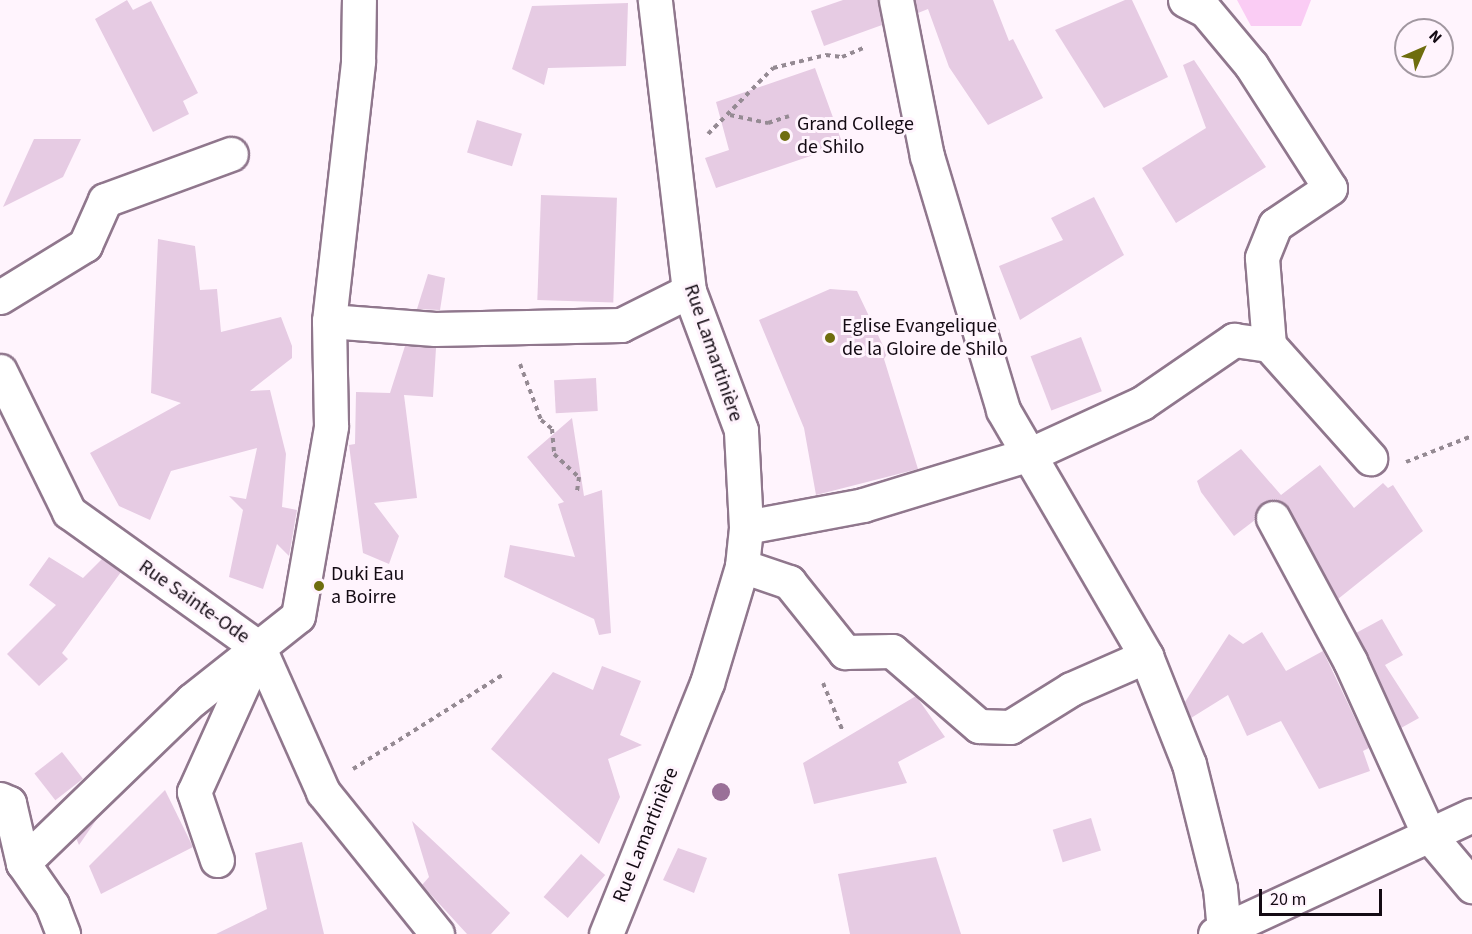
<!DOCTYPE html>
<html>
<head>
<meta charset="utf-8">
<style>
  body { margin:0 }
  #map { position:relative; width:1472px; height:934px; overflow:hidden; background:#fff4fd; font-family:"Source Sans 3",sans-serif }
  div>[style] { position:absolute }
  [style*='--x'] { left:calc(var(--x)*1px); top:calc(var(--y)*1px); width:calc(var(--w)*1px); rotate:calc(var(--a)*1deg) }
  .green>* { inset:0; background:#faccf4 }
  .building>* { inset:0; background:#e6cbe3; transform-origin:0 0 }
  .path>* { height:4px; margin-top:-2px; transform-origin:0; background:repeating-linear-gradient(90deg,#958a93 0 4.5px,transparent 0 9px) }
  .roads { filter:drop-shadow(2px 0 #90778d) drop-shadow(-2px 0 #90778d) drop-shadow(0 2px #90778d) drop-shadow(0 -2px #90778d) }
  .minor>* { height:33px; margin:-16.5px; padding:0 16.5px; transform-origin:16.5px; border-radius:16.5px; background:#fff }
  .trees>* { width:18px; height:18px; margin:-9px; border-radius:50%; background:#9a7098 }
  .dots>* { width:16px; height:16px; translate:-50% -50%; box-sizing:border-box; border:3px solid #fff4fd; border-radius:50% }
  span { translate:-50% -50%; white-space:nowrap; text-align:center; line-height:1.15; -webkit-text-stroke:6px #fff4fd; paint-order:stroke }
  .poi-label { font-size:20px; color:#140b14 }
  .left { translate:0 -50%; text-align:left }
  .street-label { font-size:20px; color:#140b14 }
  .north { position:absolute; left:1394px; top:18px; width:60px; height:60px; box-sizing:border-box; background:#fff4fd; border:2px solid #a197a0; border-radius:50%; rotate:45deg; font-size:16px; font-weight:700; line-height:24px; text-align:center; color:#140b14 }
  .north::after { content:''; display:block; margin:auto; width:21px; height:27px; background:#6e6d0e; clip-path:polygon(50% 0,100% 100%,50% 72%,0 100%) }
  .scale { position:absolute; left:1259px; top:889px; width:123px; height:27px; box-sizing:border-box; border:3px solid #140b14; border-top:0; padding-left:8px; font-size:18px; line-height:21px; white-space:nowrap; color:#140b14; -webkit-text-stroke:4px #fff4fd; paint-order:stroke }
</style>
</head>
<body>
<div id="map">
  <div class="green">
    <i style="clip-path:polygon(1237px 0,1311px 0,1301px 26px,1251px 26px)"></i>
  </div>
  <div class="building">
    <i style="clip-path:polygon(127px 0,133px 10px,151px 1px,198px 93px,183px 101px,189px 114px,153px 132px,95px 19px)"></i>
    <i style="clip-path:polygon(843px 0,878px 0,882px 25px,824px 46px,811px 11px)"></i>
    <i style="clip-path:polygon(915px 0,993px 0,1009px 41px,1013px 39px,1043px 98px,988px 125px,949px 67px,928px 9px,918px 13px)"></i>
    <i style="clip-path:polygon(1125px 0,1132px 0,1168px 77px,1104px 108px,1055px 30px)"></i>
    <i style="clip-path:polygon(628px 3px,626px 66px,548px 68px,544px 85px,512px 69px,532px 6px)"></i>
    <i style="clip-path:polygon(1194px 60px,1266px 167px,1176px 223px,1142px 168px,1206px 128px,1183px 65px)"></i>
    <i style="clip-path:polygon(815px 68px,843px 145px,716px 188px,705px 158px,729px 150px,716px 102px)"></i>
    <i style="left:477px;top:120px;width:47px;height:34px;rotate:17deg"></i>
    <i style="clip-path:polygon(34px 139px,81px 139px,63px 177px,3px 207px)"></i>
    <i style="left:541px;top:195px;width:76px;height:105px;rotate:2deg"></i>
    <i style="clip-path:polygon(1094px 197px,1124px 255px,1020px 320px,999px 266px,1063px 240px,1051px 218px)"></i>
    <i style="clip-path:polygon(158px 239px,195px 246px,200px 290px,217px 289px,221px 332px,281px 317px,292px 346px,292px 358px,250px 391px,270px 390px,286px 454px,282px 507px,297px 510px,289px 556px,277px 544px,263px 589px,229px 577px,243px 510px,229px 496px,246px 499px,257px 448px,171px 471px,150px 520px,119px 506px,90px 453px,181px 403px,151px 393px)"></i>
    <i style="clip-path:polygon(428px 274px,445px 278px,440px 310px,417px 309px)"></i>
    <i style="clip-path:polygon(830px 289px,857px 291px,887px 354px,884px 359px,918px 469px,816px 495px,804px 428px,759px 320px)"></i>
    <i style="left:1081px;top:337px;width:58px;height:54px;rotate:69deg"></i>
    <i style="clip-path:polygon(405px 346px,436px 348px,433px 397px,404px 395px,417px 498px,374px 503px,399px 536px,389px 564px,363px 553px,349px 445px,355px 444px,356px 392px,390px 393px)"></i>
    <i style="left:596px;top:378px;width:33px;height:42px;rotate:87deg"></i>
    <i style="clip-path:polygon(572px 418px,584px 496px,602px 490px,611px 633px,599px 635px,594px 619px,504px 577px,510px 545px,575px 557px,558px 504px,564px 502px,527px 457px)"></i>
    <i style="clip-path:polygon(1241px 449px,1281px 495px,1320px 465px,1354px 508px,1383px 483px,1388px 488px,1393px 485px,1423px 531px,1338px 599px,1283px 502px,1264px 502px,1255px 520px,1234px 536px,1201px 492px,1197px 481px)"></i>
    <i style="clip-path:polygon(49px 557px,83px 578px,102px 559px,121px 572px,62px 653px,68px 659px,39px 686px,7px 654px,56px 605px,29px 585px)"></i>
    <i style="clip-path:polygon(1382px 619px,1403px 655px,1385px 665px,1419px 718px,1401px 728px,1356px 633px)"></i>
    <i style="clip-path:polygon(1262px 632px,1286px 671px,1323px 651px,1369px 748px,1363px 751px,1370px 771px,1319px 789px,1281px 721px,1247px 736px,1228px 695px,1191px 718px,1185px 702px,1229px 634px,1243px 644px)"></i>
    <i style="clip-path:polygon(602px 666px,641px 681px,620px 735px,642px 745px,608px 759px,620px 797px,599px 844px,491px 749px,553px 672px,593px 690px)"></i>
    <i style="clip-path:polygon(916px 696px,945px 737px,898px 762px,907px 783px,814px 804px,803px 763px)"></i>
    <i style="left:62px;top:752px;width:34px;height:35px;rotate:52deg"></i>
    <i style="clip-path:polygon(165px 790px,193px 847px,101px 894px,89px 866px)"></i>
    <i style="clip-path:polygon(99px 816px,79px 845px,76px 838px)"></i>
    <i style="left:1091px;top:818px;width:34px;height:40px;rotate:73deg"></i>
    <i style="clip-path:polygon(412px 821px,510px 913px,491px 934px,467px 934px,422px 885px,429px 877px)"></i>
    <i style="clip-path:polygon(302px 842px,324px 934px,216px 934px,267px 909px,255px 853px)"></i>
    <i style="clip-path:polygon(678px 848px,707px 858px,694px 893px,663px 880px)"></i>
    <i style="left:581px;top:854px;width:32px;height:57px;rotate:41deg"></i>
    <i style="clip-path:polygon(936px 857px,961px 934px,850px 934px,838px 874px)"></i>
  </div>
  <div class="path">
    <i style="--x:730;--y:115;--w:39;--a:12"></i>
    <i style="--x:768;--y:123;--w:22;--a:-18"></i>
    <i style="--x:708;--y:134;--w:93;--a:-45.4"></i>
    <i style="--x:773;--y:68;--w:55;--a:-13.8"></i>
    <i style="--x:826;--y:55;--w:16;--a:7"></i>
    <i style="--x:842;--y:57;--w:26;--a:-23"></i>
    <i style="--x:520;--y:364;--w:60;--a:69.4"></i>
    <i style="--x:541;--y:420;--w:14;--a:39"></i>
    <i style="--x:552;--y:429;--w:25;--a:85"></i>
    <i style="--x:554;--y:454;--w:34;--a:43"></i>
    <i style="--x:579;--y:477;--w:15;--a:98"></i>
    <i style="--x:1406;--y:462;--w:71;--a:-21.5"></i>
    <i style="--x:823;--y:683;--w:50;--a:67.6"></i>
    <i style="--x:353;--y:769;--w:176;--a:-32.2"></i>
  </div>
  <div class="roads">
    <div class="minor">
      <i style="--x:896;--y:0;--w:159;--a:78.8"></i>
      <i style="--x:927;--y:156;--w:265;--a:73.3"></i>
      <i style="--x:1003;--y:410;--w:285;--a:59.8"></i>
      <i style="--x:1146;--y:656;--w:116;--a:68.3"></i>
      <i style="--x:1189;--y:764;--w:128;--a:76"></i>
      <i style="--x:1220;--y:888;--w:42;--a:84.6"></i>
      <i style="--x:1185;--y:0;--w:22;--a:27"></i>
      <i style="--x:1205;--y:10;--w:72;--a:50.1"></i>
      <i style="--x:1251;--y:65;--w:146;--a:57.3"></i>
      <i style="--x:1330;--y:188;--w:66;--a:146.1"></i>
      <i style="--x:1275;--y:225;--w:35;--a:112"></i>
      <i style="--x:1262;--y:258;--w:87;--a:85.4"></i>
      <i style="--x:0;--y:297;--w:100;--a:-31.5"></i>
      <i style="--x:85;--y:245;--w:49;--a:-66"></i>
      <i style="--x:105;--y:200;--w:134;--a:-20.1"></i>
      <i style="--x:329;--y:321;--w:106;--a:4.3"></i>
      <i style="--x:435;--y:329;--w:186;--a:-1.2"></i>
      <i style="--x:621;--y:325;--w:76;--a:-26.6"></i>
      <i style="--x:0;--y:371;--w:157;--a:63.9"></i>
      <i style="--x:69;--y:512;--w:234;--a:35.6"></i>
      <i style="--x:259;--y:648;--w:158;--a:66"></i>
      <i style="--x:323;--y:792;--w:182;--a:51.2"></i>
      <i style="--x:1273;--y:518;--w:162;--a:61.7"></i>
      <i style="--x:1350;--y:661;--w:191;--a:65.6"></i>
      <i style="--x:1429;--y:835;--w:47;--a:-24.9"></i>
      <i style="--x:746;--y:527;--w:119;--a:-10.6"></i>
      <i style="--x:863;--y:505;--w:178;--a:-17"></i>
      <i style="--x:1033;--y:453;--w:120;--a:-24.6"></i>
      <i style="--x:1142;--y:403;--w:112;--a:-34.4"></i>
      <i style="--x:1234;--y:340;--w:35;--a:8"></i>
      <i style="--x:1269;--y:345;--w:152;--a:48.2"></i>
      <i style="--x:742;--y:566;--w:50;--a:18.8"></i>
      <i style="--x:789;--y:582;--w:90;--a:51.3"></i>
      <i style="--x:845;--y:652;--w:47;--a:-1.2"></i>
      <i style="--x:892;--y:651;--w:115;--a:40.8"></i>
      <i style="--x:979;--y:726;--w:31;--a:2"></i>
      <i style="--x:1010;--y:727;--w:72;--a:-31.9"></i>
      <i style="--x:1071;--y:689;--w:82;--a:-23.7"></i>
      <i style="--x:0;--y:799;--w:10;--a:24"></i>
      <i style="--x:9;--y:803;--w:62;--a:76.9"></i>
      <i style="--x:23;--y:863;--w:51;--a:55.4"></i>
      <i style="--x:52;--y:905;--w:31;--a:69"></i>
      <i style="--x:217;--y:860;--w:72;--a:-108.7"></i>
      <i style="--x:194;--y:792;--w:150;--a:-65.7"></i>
      <i style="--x:23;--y:863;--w:235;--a:-44"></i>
      <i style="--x:192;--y:700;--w:135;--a:-38.4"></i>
      <i style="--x:298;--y:616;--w:193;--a:-80.1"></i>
      <i style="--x:331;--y:426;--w:105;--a:-91.1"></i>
      <i style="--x:329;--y:321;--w:262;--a:-83.6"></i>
      <i style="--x:358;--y:61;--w:61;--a:-89.1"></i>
      <i style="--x:606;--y:934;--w:271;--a:-68.1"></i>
      <i style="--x:707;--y:683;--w:122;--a:-73.3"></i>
      <i style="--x:742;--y:566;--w:39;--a:-84"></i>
      <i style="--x:746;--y:527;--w:97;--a:-93"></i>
      <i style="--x:741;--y:430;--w:148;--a:-110.5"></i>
      <i style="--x:689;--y:291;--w:293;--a:-96.7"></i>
      <i style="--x:1215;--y:934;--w:236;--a:-24.8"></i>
      <i style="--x:1429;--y:835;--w:67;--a:49.9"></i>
    </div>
  </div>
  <div class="trees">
    <i style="left:721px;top:792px"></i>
  </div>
  <div class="dots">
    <i style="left:785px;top:136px;background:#6e6d0e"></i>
    <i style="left:830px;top:338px;background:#6e6d0e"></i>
    <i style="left:319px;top:586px;background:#6e6d0e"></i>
  </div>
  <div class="poi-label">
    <span class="left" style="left:797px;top:136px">Grand College<br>de Shilo</span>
    <span class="left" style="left:842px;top:338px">Eglise Evangelique<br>de la Gloire de Shilo</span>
    <span class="left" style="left:331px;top:586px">Duki Eau<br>a Boirre</span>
  </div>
  <div class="street-label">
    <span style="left:713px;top:353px;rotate:71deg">Rue Lamartinière</span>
    <span style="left:194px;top:602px;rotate:35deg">Rue Sainte-Ode</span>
    <span style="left:646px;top:835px;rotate:-68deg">Rue Lamartinière</span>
  </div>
  <div class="north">N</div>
  <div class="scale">20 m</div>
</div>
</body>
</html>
